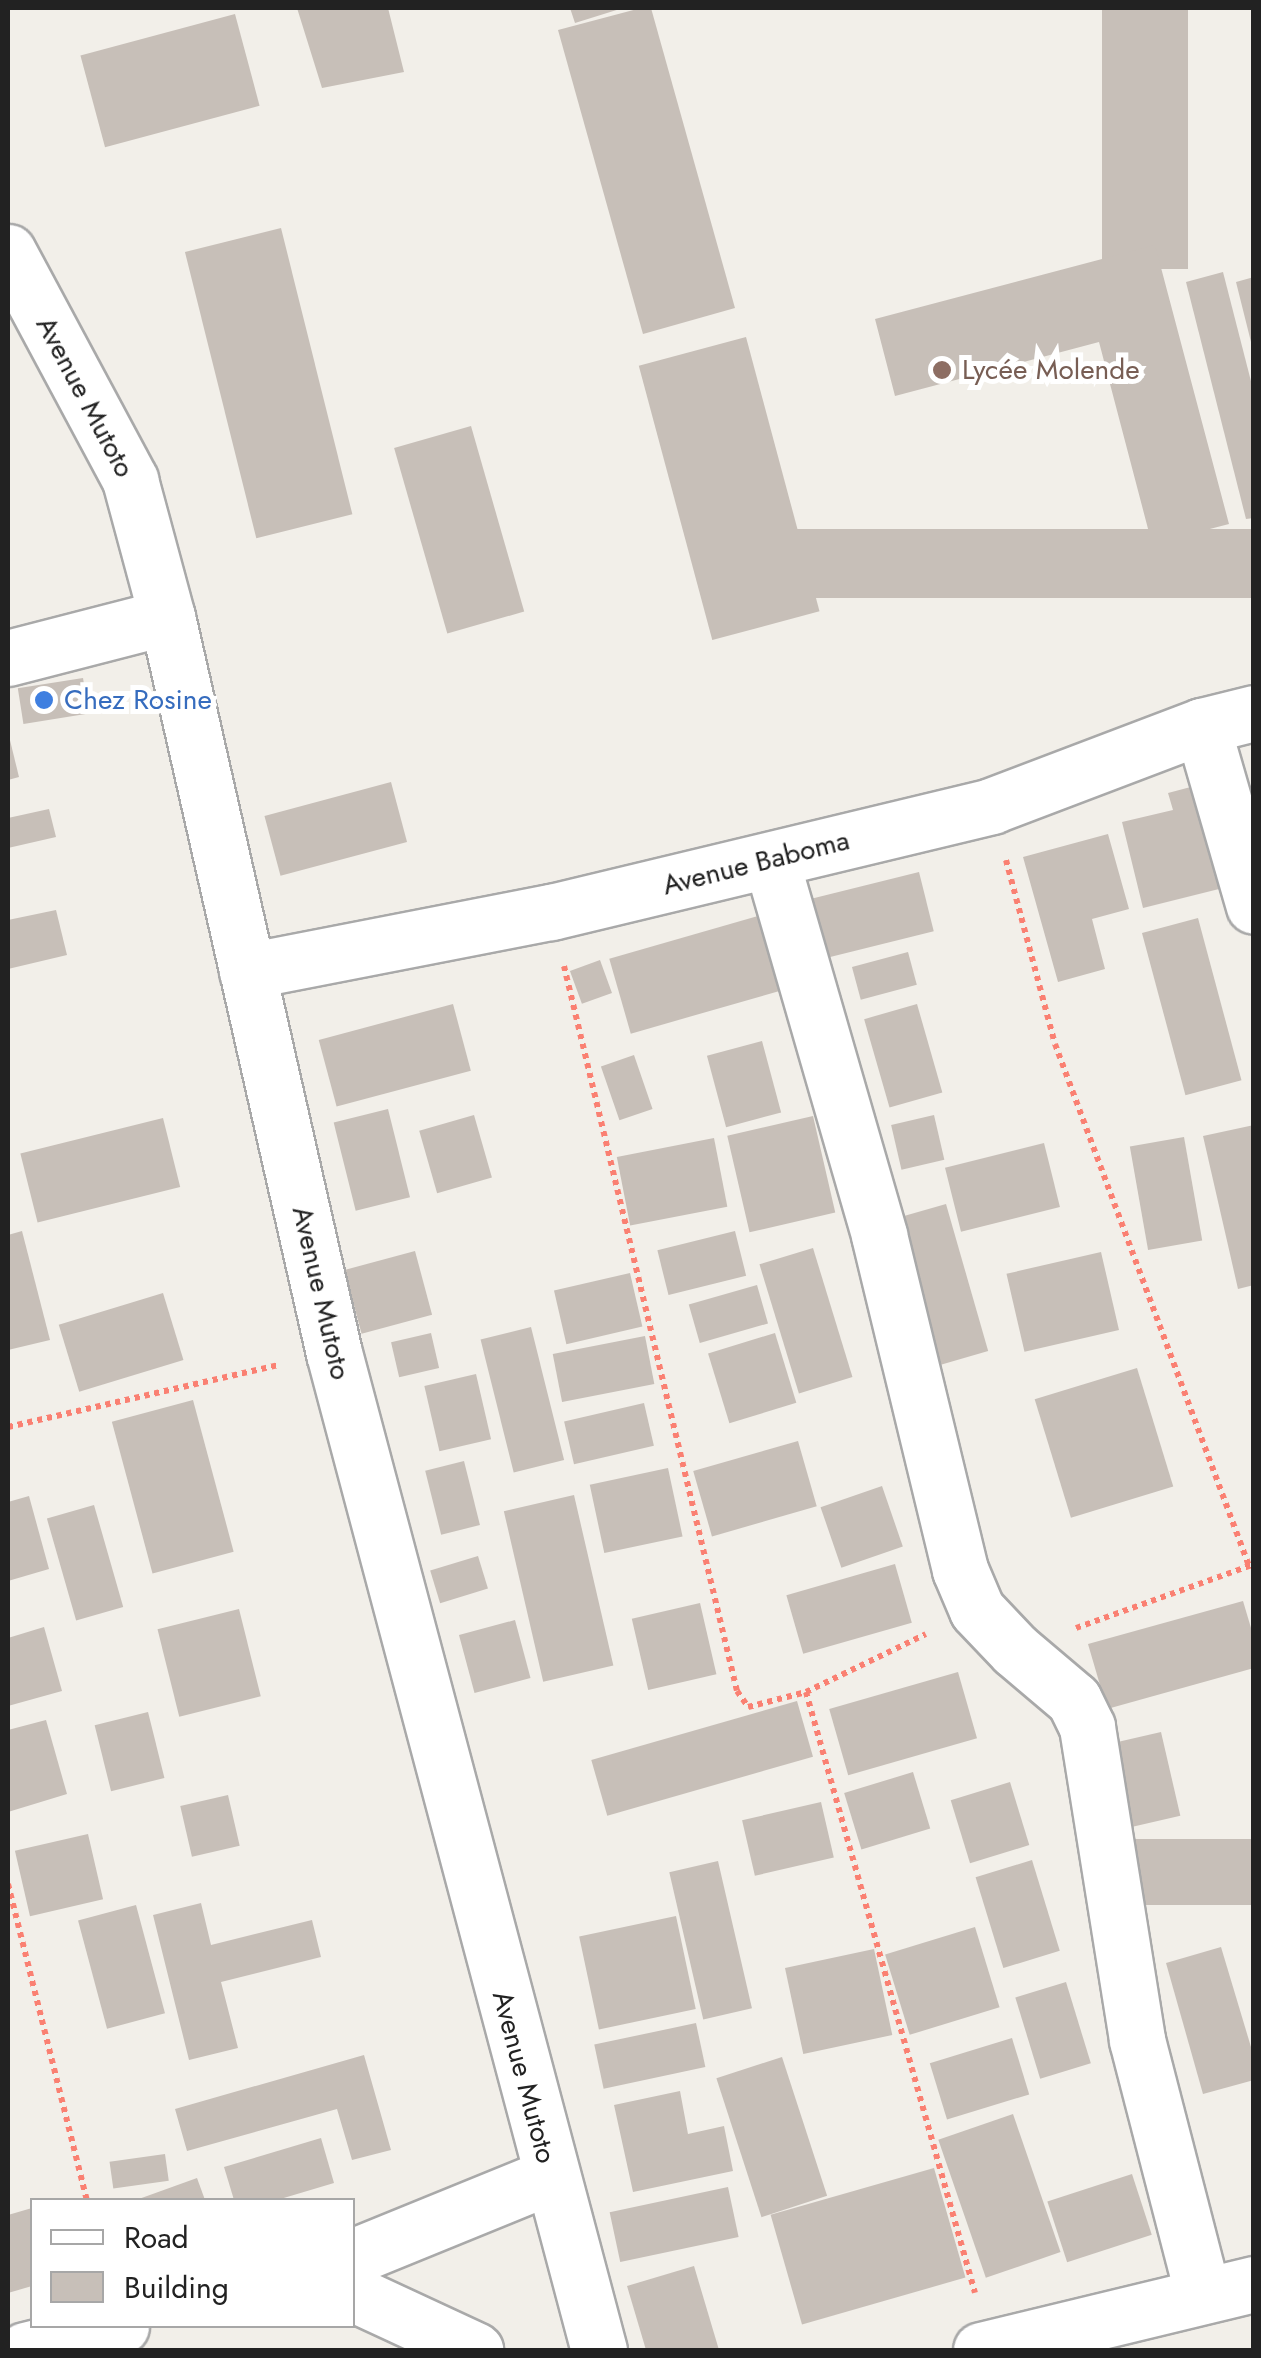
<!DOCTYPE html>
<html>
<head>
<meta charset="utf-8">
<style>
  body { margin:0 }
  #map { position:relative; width:1261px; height:2358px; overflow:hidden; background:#f2efe9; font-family:Jost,sans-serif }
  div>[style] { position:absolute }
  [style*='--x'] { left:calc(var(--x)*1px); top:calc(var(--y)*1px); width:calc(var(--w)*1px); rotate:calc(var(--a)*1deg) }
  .building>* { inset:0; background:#c7bfb8; transform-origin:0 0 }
  .path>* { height:6px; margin-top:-3px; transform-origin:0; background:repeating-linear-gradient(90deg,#fa8072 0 5px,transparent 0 10px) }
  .roads { filter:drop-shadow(2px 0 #a9a9a9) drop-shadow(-2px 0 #a9a9a9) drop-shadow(0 2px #a9a9a9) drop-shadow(0 -2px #a9a9a9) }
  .street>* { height:55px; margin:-27.5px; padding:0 27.5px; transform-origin:27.5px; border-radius:27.5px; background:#fff }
  .dots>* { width:28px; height:28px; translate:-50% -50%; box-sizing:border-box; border:5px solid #fff; border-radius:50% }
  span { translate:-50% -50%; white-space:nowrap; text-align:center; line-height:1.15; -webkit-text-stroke:10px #fff; paint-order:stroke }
  .education-label { font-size:28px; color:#785e54 }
  .left { translate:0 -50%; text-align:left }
  .street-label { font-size:28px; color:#222 }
  .shop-label { font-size:28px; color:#366cbe }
  .frame { position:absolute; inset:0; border:10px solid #222; pointer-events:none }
  .legend { position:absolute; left:30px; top:2198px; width:325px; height:130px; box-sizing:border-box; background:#fff; border:2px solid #a7a7a7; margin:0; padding:12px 18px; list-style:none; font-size:30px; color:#222 }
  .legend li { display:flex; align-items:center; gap:20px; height:50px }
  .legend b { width:50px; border:2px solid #a7a7a7 }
</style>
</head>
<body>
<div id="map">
  <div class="building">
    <i style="clip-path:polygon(297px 8px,388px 8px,404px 72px,322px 88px)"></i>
    <i style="clip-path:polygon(570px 8px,623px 8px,575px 23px)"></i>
    <i style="clip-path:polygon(641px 8px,651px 8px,735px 308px,643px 334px,558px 30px)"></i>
    <i style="left:1102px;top:8px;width:86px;height:261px"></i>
    <i style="left:235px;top:14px;width:95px;height:160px;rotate:75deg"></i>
    <i style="left:281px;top:228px;width:295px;height:99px;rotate:76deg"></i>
    <i style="clip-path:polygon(1155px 245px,1229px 524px,1152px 544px,1099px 342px,895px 396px,875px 319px)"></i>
    <i style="clip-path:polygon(1223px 272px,1254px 393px,1254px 518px,1246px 519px,1186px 282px)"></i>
    <i style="clip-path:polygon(1254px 277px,1254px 346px,1252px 346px,1236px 282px)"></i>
    <i style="left:746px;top:337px;width:284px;height:111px;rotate:75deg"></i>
    <i style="left:471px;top:426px;width:193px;height:80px;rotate:74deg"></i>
    <i style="left:1254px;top:529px;width:69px;height:534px;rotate:90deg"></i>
    <i style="left:83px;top:678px;width:36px;height:66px;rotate:81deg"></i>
    <i style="clip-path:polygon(8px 732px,19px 777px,8px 780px)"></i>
    <i style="left:391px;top:782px;width:62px;height:131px;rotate:75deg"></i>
    <i style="clip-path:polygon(1202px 784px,1227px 887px,1143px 908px,1122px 822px,1173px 810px,1168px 793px)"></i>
    <i style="clip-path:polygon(49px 809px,56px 837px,8px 848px,8px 818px)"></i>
    <i style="clip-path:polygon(1108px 834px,1129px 909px,1092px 919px,1105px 969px,1058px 982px,1023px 857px)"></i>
    <i style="left:919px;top:872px;width:61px;height:114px;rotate:76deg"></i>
    <i style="clip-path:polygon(56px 910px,67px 955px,8px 969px,8px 920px)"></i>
    <i style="left:765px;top:914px;width:78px;height:162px;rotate:74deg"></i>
    <i style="left:1198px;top:918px;width:168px;height:58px;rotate:75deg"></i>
    <i style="left:908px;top:952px;width:34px;height:58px;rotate:75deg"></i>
    <i style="left:600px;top:960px;width:35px;height:32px;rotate:70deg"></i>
    <i style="left:453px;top:1004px;width:69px;height:139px;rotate:75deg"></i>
    <i style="left:917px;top:1004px;width:92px;height:55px;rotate:74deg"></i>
    <i style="left:762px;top:1041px;width:74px;height:57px;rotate:75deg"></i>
    <i style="left:634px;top:1055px;width:57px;height:35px;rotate:71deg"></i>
    <i style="left:388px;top:1109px;width:91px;height:56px;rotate:76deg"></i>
    <i style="left:474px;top:1115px;width:65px;height:57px;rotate:74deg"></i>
    <i style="left:934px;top:1115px;width:46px;height:44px;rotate:77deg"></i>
    <i style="left:813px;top:1116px;width:99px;height:88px;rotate:77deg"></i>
    <i style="left:163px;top:1118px;width:71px;height:147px;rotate:76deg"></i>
    <i style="clip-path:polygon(1254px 1125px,1254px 1285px,1238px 1289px,1203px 1136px)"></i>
    <i style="left:1184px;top:1137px;width:105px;height:55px;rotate:80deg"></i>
    <i style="left:714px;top:1138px;width:70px;height:99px;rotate:79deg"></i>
    <i style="left:1044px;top:1143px;width:66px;height:102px;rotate:76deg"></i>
    <i style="left:946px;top:1204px;width:153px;height:51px;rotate:74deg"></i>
    <i style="clip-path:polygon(22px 1231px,50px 1340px,8px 1350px,8px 1235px)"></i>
    <i style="left:735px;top:1231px;width:46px;height:80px;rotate:76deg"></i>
    <i style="left:813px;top:1248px;width:135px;height:56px;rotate:73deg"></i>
    <i style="left:415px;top:1251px;width:66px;height:73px;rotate:75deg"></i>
    <i style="left:1101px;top:1252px;width:80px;height:97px;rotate:77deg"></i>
    <i style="left:630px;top:1273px;width:55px;height:78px;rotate:77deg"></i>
    <i style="left:757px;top:1285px;width:40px;height:71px;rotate:74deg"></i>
    <i style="left:163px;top:1293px;width:70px;height:109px;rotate:73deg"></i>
    <i style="left:531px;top:1327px;width:137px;height:52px;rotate:76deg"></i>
    <i style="left:431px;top:1333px;width:36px;height:41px;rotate:77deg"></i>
    <i style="left:775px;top:1333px;width:73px;height:70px;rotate:73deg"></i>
    <i style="left:645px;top:1336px;width:49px;height:94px;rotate:79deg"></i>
    <i style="left:1137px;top:1368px;width:124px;height:107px;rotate:73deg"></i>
    <i style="left:476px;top:1374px;width:67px;height:53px;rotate:77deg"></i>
    <i style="left:193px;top:1400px;width:157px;height:84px;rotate:75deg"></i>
    <i style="left:644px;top:1403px;width:44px;height:82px;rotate:77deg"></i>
    <i style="left:798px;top:1441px;width:68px;height:109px;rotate:74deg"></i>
    <i style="left:464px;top:1461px;width:66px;height:40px;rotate:76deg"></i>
    <i style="left:668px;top:1468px;width:70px;height:80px;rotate:78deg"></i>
    <i style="left:882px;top:1486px;width:64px;height:65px;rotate:71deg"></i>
    <i style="left:574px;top:1495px;width:175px;height:72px;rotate:77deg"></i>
    <i style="clip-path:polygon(29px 1496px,49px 1569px,8px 1581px,8px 1502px)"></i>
    <i style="left:94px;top:1505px;width:106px;height:49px;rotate:74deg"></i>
    <i style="left:478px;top:1556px;width:34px;height:50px;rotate:73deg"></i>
    <i style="left:895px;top:1564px;width:61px;height:113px;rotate:74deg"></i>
    <i style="clip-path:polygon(1243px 1601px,1254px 1638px,1254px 1668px,1107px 1709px,1088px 1644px)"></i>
    <i style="left:700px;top:1603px;width:73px;height:70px;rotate:77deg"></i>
    <i style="left:239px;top:1609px;width:90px;height:84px;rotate:76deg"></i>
    <i style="left:515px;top:1620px;width:60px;height:58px;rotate:75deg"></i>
    <i style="clip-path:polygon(44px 1627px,62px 1691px,8px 1706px,8px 1638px)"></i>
    <i style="left:958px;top:1672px;width:69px;height:134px;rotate:74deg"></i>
    <i style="left:797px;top:1701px;width:58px;height:214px;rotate:74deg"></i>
    <i style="left:148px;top:1712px;width:68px;height:55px;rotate:76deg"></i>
    <i style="clip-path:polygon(46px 1720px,67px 1794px,8px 1812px,8px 1730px)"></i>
    <i style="left:1161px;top:1732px;width:86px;height:59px;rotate:77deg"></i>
    <i style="left:913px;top:1772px;width:59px;height:72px;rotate:73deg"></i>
    <i style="left:1010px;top:1782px;width:66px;height:62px;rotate:73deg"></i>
    <i style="left:228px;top:1795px;width:52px;height:49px;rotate:77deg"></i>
    <i style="left:821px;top:1802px;width:57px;height:81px;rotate:77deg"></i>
    <i style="left:88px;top:1834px;width:67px;height:75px;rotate:77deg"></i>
    <i style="left:1254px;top:1839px;width:66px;height:132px;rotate:90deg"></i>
    <i style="left:1032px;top:1860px;width:95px;height:59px;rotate:73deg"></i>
    <i style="left:718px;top:1861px;width:151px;height:50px;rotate:77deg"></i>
    <i style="clip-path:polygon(201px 1903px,211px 1945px,312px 1920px,321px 1957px,221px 1982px,238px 2048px,189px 2060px,153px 1915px)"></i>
    <i style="left:136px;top:1905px;width:112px;height:60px;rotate:75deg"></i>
    <i style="left:676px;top:1916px;width:95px;height:99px;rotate:78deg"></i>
    <i style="left:975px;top:1927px;width:84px;height:94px;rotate:73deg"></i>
    <i style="clip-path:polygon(1221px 1947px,1254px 2057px,1254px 2080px,1203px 2094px,1166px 1963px)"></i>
    <i style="left:874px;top:1949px;width:88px;height:91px;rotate:78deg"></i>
    <i style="left:1066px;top:1982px;width:85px;height:53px;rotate:73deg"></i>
    <i style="left:696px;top:2023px;width:45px;height:104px;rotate:78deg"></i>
    <i style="left:1012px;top:2038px;width:59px;height:86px;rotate:73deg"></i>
    <i style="clip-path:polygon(364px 2055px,391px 2150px,352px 2160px,337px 2109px,187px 2151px,175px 2109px)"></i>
    <i style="left:782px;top:2057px;width:146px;height:69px;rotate:72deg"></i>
    <i style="clip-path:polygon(680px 2091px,688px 2134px,724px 2126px,733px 2171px,633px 2192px,614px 2105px)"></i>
    <i style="left:1013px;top:2114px;width:146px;height:79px;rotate:71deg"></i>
    <i style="clip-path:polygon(321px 2138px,334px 2183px,277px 2200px,234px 2200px,224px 2167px)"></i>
    <i style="left:165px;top:2154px;width:27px;height:56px;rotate:82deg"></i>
    <i style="left:934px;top:2168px;width:114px;height:170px;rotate:74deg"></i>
    <i style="left:1132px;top:2174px;width:64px;height:89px;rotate:72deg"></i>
    <i style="clip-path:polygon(197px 2178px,205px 2200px,136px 2200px)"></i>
    <i style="left:728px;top:2187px;width:51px;height:121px;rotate:78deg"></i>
    <i style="clip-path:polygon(32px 2208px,32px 2286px,8px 2293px,8px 2215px)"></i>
    <i style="clip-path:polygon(694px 2266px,719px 2350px,646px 2350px,627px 2286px)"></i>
  </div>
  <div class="path">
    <i style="--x:1006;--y:860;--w:190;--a:75.1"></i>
    <i style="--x:1055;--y:1044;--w:557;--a:69.61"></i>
    <i style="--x:564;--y:966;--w:745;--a:76.58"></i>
    <i style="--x:737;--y:1691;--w:19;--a:55"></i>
    <i style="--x:748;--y:1707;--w:60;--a:-14.5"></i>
    <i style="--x:806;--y:1692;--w:133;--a:-25.8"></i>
    <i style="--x:8;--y:1427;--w:278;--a:-12.9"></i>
    <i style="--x:1076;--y:1628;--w:187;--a:-19.7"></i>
    <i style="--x:806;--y:1692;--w:624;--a:74.29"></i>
    <i style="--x:8;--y:1884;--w:326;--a:76"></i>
  </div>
  <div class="roads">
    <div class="street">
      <i style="--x:8;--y:252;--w:259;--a:61.8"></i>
      <i style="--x:130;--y:480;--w:142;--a:74.9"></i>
      <i style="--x:167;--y:617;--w:755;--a:77.22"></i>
      <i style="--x:334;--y:1353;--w:1032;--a:75.12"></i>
      <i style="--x:8;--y:658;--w:164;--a:-14.5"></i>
      <i style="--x:1202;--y:726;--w:187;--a:73.9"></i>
      <i style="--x:771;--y:860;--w:390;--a:73.9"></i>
      <i style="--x:879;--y:1235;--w:345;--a:76.4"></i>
      <i style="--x:960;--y:1570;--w:43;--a:67"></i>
      <i style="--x:977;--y:1610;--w:55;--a:46.5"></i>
      <i style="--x:1015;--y:1650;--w:77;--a:40.3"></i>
      <i style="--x:1074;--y:1700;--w:30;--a:64"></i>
      <i style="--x:1087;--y:1727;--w:317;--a:80.9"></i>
      <i style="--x:1137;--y:2040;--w:264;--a:75.5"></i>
      <i style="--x:247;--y:971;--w:310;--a:-11"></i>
      <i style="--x:551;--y:912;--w:453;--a:-13.5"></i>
      <i style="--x:991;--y:806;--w:226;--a:-20.8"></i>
      <i style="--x:1202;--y:726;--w:54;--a:-14"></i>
      <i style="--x:352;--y:2257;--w:214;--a:-22.2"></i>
      <i style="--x:352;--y:2293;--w:136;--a:24.9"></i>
      <i style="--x:25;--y:2350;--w:99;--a:-14"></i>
      <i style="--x:981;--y:2350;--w:281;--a:-13.6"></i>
    </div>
  </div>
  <div class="dots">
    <i style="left:942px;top:370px;background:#8d6e63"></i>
    <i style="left:44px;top:700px;background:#3f7fe0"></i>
  </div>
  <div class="education-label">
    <span class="left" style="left:962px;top:370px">Lycée Molende</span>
  </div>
  <div class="street-label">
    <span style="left:85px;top:397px;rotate:62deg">Avenue Mutoto</span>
    <span style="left:756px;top:863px;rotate:-14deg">Avenue Baboma</span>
    <span style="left:321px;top:1293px;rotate:77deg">Avenue Mutoto</span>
    <span style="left:524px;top:2077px;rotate:75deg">Avenue Mutoto</span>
  </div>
  <div class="shop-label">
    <span class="left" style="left:64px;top:700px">Chez Rosine</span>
  </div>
  <div class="frame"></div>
  <ul class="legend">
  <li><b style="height:12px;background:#fff"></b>Road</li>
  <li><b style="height:28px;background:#c7bfb8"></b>Building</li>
  </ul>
</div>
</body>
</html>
